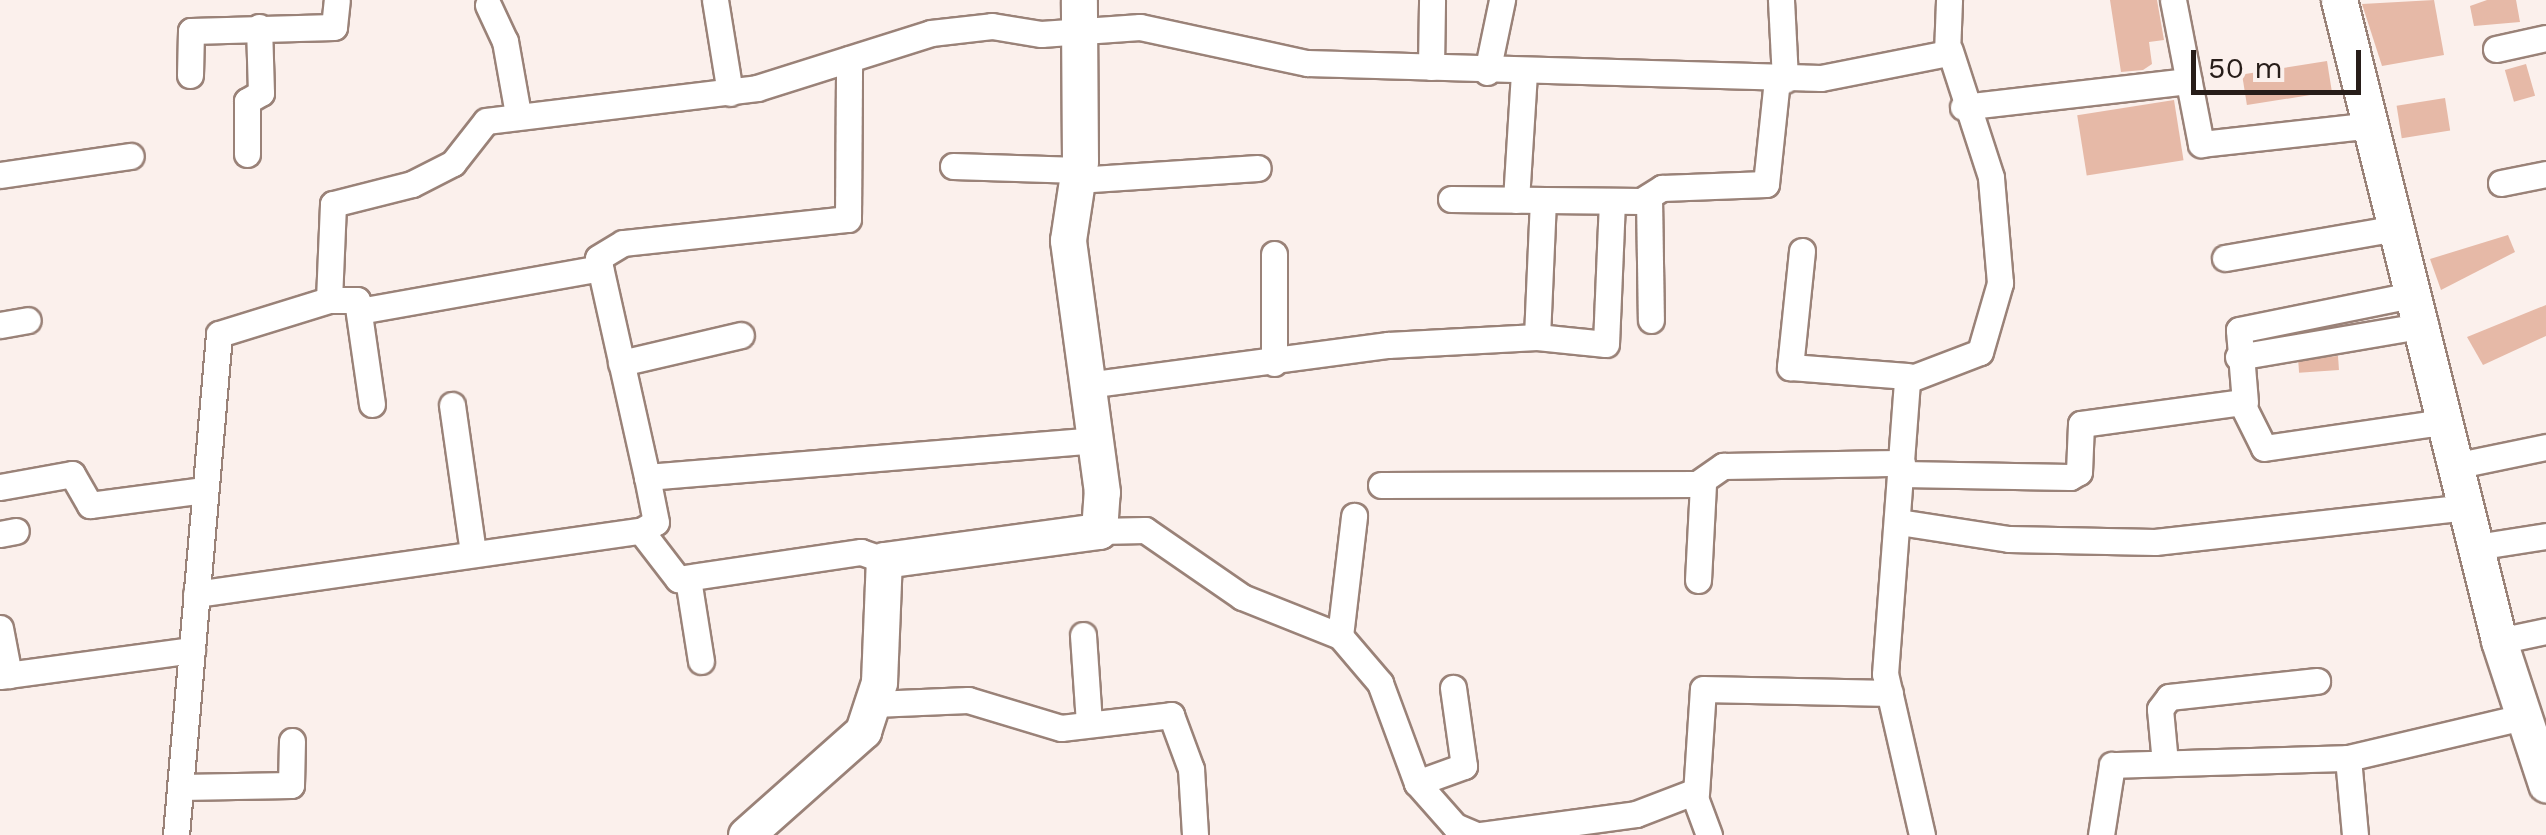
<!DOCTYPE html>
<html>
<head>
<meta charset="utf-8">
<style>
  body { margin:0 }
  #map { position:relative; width:2546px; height:835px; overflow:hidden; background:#fbf0ec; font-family:"Work Sans",sans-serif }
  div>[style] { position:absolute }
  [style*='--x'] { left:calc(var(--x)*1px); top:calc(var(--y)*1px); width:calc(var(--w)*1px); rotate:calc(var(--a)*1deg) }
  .building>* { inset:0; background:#e6b9a7; transform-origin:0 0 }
  .roads { filter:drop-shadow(2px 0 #9a8278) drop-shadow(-2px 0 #9a8278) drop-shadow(0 2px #9a8278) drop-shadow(0 -2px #9a8278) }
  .street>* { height:25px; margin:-12.5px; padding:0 12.5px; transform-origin:12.5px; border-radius:12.5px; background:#fff }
  .secondary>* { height:35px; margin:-17.5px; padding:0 17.5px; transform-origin:17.5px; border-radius:17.5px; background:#fff }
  span { translate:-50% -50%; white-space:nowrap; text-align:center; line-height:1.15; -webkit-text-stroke:8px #fbf0ec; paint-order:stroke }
  .scale { position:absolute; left:2191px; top:50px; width:170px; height:45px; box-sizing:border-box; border:5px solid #271d19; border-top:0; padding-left:12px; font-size:30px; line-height:35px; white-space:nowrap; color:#271d19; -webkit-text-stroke:8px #fbf0ec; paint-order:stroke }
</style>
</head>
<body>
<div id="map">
  <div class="building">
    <i style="clip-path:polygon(2110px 0,2157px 0,2164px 40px,2149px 42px,2152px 64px,2143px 70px,2121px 72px)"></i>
    <i style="clip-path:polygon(2434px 0,2444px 55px,2382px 66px,2362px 4px)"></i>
    <i style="clip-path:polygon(2487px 0,2516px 0,2520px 22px,2474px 26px,2470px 6px)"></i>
    <i style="left:2327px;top:61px;width:31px;height:86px;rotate:81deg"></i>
    <i style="left:2526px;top:64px;width:33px;height:22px;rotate:74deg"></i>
    <i style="left:2445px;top:98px;width:33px;height:49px;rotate:81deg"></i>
    <i style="left:2174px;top:100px;width:61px;height:98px;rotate:81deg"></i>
    <i style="clip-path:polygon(2508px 235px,2515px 252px,2441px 290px,2430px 259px)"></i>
    <i style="clip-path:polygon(2546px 305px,2546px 336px,2483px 365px,2467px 337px)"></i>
    <i style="left:2338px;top:356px;width:14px;height:40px;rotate:86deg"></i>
  </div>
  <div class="roads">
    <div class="street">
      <i style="--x:715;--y:0;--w:94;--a:80.8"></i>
      <i style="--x:1781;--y:0;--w:80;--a:87.1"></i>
      <i style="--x:2173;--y:0;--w:147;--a:79"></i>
      <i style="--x:2201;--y:144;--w:174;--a:-6.3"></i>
      <i style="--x:488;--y:5;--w:40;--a:65"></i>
      <i style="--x:505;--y:41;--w:74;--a:79.9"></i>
      <i style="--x:2496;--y:49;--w:51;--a:-12.4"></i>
      <i style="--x:1431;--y:67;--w:67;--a:-89.1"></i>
      <i style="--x:1487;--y:72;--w:74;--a:-78.2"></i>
      <i style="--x:190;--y:75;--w:44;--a:-88.7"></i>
      <i style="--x:191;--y:31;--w:143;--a:-1.6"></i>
      <i style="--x:334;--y:27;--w:27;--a:-84"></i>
      <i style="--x:1963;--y:107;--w:227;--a:-6.6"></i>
      <i style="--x:247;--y:154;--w:53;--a:-90"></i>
      <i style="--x:247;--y:101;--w:16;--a:-30"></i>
      <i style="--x:261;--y:93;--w:66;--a:-91.7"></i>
      <i style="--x:953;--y:166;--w:126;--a:1.8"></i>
      <i style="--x:0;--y:175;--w:132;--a:-8.3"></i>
      <i style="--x:1077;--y:180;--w:181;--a:-3.8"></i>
      <i style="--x:2501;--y:183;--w:46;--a:-11.3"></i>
      <i style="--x:1649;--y:198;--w:122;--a:89.1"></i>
      <i style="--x:1451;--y:199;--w:190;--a:0.6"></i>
      <i style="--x:1641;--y:201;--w:25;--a:-32"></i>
      <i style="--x:1662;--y:188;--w:104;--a:-2.2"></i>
      <i style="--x:1766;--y:184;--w:106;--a:-84"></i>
      <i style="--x:1516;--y:200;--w:127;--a:-86.4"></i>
      <i style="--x:1802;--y:251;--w:117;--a:95.9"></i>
      <i style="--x:1790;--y:367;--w:118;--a:4.4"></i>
      <i style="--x:2225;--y:258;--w:175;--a:-9.9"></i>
      <i style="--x:329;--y:300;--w:28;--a:0"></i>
      <i style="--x:357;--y:300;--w:105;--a:81.8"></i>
      <i style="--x:359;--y:311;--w:245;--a:-10.1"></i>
      <i style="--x:0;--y:325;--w:28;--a:-10"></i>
      <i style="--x:1537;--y:337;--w:137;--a:-87.5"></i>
      <i style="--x:2238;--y:357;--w:190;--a:-9.7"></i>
      <i style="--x:621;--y:363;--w:123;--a:-13.1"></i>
      <i style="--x:1274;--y:363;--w:109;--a:-90"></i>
      <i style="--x:1087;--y:385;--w:304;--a:-7.6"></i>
      <i style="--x:1388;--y:345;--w:149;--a:-3.1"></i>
      <i style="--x:1537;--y:337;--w:69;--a:5.8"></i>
      <i style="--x:1606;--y:344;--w:143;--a:-87.6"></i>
      <i style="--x:2245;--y:402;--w:72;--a:-94.8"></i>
      <i style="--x:2239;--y:330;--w:181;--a:-11.5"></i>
      <i style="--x:452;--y:405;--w:148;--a:81.9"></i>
      <i style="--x:2459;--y:465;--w:89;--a:-11.7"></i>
      <i style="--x:1902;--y:474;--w:168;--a:1"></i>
      <i style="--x:2070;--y:477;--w:10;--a:-29"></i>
      <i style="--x:2079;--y:472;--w:48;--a:-87.6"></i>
      <i style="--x:2081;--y:424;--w:162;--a:-7.8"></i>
      <i style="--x:2241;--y:402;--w:51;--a:63.4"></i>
      <i style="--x:2264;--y:448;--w:187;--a:-8.3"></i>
      <i style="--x:647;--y:477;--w:224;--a:-102.6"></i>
      <i style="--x:598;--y:258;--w:29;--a:-31"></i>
      <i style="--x:623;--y:243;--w:226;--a:-6.1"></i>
      <i style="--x:848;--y:219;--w:160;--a:-89.6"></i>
      <i style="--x:1381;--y:485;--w:316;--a:-0.2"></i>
      <i style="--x:1697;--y:484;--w:32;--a:-35"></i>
      <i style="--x:1723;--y:466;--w:179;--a:-1"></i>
      <i style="--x:0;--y:487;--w:73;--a:-10.2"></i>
      <i style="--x:72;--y:474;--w:36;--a:60"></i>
      <i style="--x:90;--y:505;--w:115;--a:-7.5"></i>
      <i style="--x:1899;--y:522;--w:111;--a:8.8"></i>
      <i style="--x:2009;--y:539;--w:146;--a:1.2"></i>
      <i style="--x:2155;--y:542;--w:314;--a:-6.4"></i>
      <i style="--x:641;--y:531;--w:17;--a:-31"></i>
      <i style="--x:656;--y:522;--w:46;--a:-101.3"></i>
      <i style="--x:647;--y:477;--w:451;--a:-4.7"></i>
      <i style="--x:1099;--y:531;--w:46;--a:-1.2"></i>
      <i style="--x:1145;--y:530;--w:118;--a:34.6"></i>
      <i style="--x:1242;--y:597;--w:105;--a:21.7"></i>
      <i style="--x:1340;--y:636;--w:62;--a:49.6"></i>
      <i style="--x:1380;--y:683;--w:107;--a:69.7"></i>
      <i style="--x:1417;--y:783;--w:57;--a:48.5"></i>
      <i style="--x:1455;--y:826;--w:23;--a:23"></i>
      <i style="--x:0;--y:534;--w:16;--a:-11"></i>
      <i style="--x:2476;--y:547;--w:71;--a:-8.9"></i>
      <i style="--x:688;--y:579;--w:83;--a:81"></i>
      <i style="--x:1698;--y:580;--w:97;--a:-87"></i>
      <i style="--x:196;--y:594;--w:449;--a:-8.1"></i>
      <i style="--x:641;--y:531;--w:61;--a:52.4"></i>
      <i style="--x:678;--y:579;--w:185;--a:-8.4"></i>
      <i style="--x:861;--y:552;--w:24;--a:19"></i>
      <i style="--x:0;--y:628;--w:48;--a:79.2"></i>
      <i style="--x:1083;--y:635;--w:87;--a:86.1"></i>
      <i style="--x:1340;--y:636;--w:121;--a:-83.3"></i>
      <i style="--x:2499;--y:641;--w:48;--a:-12"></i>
      <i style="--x:0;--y:676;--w:194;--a:-7.7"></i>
      <i style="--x:874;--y:704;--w:94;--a:-2.4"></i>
      <i style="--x:968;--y:700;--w:97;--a:16.8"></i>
      <i style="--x:1061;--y:728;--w:111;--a:-6.7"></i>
      <i style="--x:1171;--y:715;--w:58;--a:69.7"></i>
      <i style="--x:1191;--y:769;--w:66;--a:86.5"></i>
      <i style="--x:2348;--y:758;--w:77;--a:84.8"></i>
      <i style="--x:2165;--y:763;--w:54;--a:-95.3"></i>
      <i style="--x:2160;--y:709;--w:15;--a:-53"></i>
      <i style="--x:2169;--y:697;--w:149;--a:-6.2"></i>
      <i style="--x:1417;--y:783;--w:50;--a:-19.9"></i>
      <i style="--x:1464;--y:766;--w:79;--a:-98"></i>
      <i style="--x:181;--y:787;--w:110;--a:-1"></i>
      <i style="--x:291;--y:785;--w:44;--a:-88.7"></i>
      <i style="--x:1696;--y:794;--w:105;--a:-86.2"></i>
      <i style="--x:1703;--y:689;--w:187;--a:1.2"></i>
      <i style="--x:176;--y:835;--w:503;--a:-85.09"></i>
      <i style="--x:219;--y:334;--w:115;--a:-17.2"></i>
      <i style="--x:329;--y:300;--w:96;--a:-87.6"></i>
      <i style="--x:333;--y:204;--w:81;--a:-14.2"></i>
      <i style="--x:412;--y:184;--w:46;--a:-27.1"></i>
      <i style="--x:453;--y:163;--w:53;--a:-51.8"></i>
      <i style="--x:486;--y:121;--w:273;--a:-6.9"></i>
      <i style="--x:757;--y:88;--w:182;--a:-17.5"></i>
      <i style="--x:931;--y:33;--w:61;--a:-6.5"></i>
      <i style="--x:992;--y:26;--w:50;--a:9.3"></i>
      <i style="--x:1041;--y:34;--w:99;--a:-4"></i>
      <i style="--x:1140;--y:27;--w:171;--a:12.2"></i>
      <i style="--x:1307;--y:63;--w:514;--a:1.67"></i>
      <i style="--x:1821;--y:78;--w:128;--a:-11.2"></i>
      <i style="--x:1947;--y:53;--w:53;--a:-87.8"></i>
      <i style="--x:1481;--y:835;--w:156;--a:-7.7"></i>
      <i style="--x:1636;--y:814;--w:61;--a:-21.1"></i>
      <i style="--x:1693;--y:792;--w:46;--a:69.6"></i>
      <i style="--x:1922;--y:835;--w:165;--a:-102.9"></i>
      <i style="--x:1885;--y:674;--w:295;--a:-85.7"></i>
      <i style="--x:1907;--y:380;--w:78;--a:-21"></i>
      <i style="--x:1980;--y:352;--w:72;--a:-73.8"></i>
      <i style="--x:2000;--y:283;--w:106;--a:-94.9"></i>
      <i style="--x:1991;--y:177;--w:133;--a:-108"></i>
      <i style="--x:2101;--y:835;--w:71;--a:-81.1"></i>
      <i style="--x:2112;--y:765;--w:236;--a:-1.7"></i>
      <i style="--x:2348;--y:758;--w:180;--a:-13.2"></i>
    </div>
    <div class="secondary">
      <i style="--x:2339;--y:0;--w:661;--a:75.98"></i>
      <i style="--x:2499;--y:641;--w:151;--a:71.8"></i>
      <i style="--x:746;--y:835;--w:157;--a:-41.6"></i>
      <i style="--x:863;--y:731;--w:52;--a:-71.9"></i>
      <i style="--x:879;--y:682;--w:122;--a:-87.7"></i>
      <i style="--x:884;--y:560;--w:217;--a:-7.7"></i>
      <i style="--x:1099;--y:531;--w:39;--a:-86"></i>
      <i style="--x:1102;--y:492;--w:254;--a:-97.7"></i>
      <i style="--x:1068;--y:240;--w:80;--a:-81.4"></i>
      <i style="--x:1080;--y:161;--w:161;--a:-90.4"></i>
    </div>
  </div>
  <div class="scale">50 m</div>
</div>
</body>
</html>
